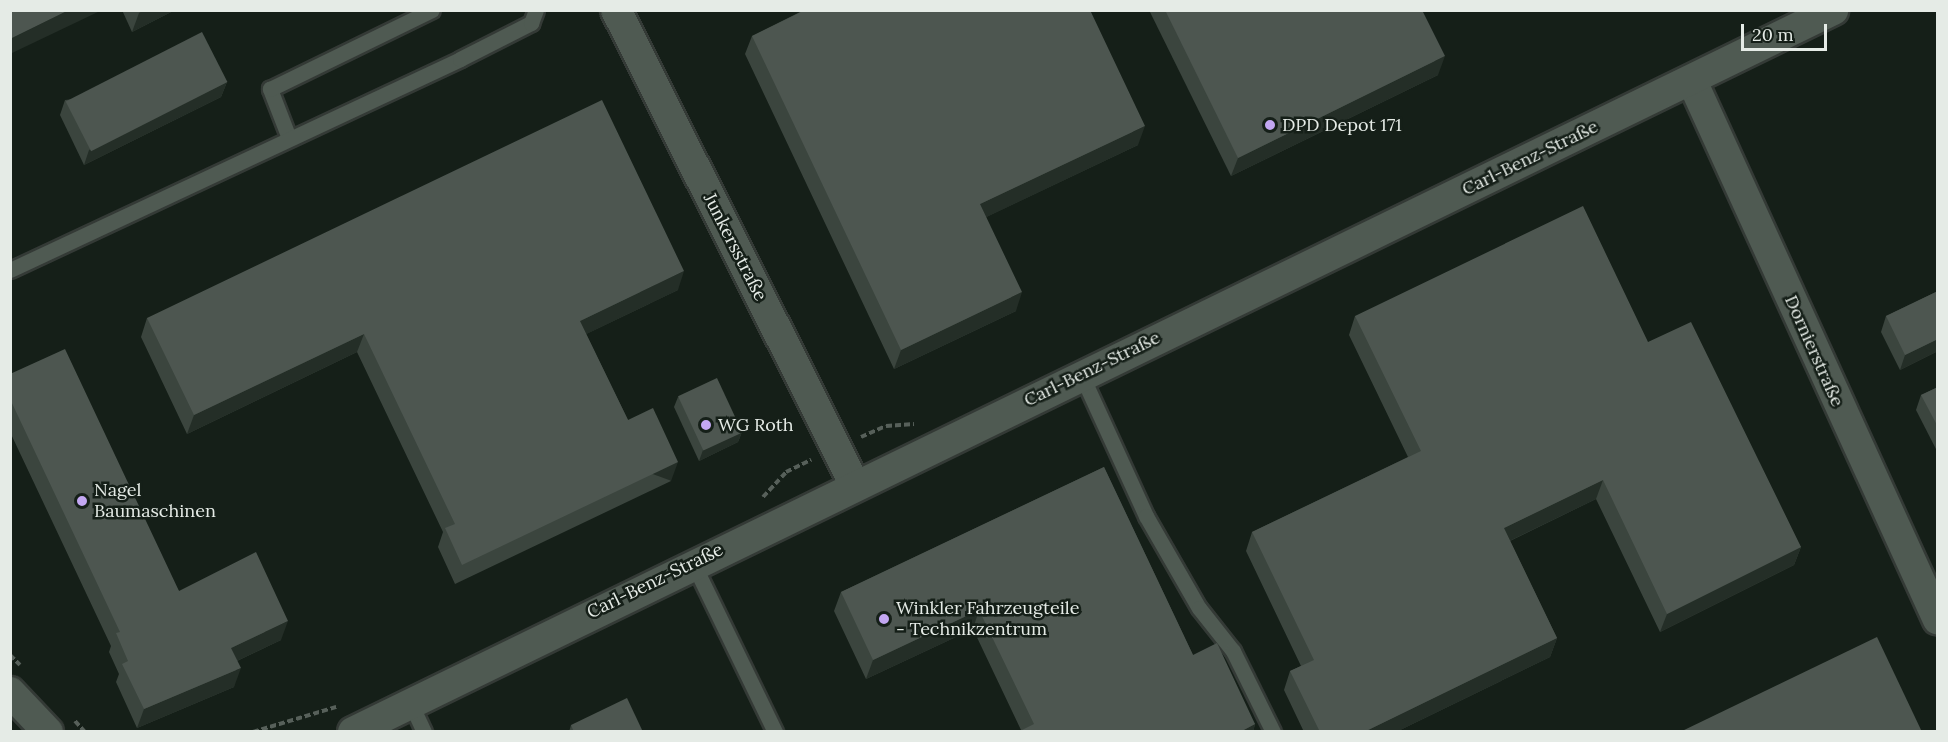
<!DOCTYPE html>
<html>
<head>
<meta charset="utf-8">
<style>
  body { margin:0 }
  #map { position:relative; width:1948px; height:742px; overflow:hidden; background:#151f18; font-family:Lora,serif }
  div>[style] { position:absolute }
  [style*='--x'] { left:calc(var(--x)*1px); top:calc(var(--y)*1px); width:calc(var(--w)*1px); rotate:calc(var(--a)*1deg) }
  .path>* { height:4px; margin-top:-2px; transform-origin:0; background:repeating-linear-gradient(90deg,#57605a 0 6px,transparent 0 9px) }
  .roads { filter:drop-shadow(2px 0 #343a36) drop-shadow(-2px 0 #343a36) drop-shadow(0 2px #343a36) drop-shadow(0 -2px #343a36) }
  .lane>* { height:15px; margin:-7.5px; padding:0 7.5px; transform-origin:7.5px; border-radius:7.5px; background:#4f5a52 }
  .street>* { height:30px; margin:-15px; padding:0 15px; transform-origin:15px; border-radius:15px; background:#4f5a52 }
  .wall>* { inset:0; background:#3b453e }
  .shaded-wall>* { inset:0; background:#242e27; transform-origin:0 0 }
  .building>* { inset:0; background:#4d5650; transform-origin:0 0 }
  .dots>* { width:16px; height:16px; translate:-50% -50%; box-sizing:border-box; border:3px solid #151f18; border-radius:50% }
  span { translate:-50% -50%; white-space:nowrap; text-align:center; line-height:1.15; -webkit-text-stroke:5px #151f18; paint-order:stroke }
  .poi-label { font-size:18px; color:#e5ebe6 }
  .left { translate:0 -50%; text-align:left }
  .street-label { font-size:18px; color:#e5ebe6 }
  .frame { position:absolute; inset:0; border:12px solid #e5ebe6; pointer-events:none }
  .scale { position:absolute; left:1741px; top:24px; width:86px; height:27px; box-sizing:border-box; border:3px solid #e5ebe6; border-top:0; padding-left:8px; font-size:18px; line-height:21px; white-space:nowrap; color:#e5ebe6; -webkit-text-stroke:4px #151f18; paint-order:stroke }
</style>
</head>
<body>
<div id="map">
  <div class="path">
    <i style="--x:861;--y:437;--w:27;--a:-24"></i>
    <i style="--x:886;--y:426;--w:28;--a:-4"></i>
    <i style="--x:763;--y:497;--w:34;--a:-47"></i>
    <i style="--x:786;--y:472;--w:28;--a:-26"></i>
    <i style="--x:10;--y:655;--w:14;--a:45"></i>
    <i style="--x:75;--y:721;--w:15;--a:48"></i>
    <i style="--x:253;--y:732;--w:87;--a:-16.8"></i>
  </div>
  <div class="roads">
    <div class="lane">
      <i style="--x:289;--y:138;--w:53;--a:-111.2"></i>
      <i style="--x:270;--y:89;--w:180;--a:-26"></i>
      <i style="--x:10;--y:270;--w:497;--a:-25.1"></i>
      <i style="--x:460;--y:59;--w:80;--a:-26.9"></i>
      <i style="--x:531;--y:23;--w:14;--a:-69"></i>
      <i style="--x:1081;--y:374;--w:156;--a:65.4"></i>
      <i style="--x:1146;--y:516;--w:106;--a:60.1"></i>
      <i style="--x:1199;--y:608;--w:55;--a:51.7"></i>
      <i style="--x:1233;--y:651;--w:90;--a:63.7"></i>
      <i style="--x:693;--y:563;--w:188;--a:64.1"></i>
      <i style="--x:410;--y:702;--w:33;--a:65"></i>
    </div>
    <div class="street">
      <i style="--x:616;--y:10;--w:530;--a:63.29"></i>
      <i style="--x:1692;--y:81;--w:592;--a:65.47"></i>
      <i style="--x:10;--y:692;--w:55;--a:46.5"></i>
      <i style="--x:353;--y:732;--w:1647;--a:-26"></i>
    </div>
  </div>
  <div class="wall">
    <i style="clip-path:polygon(122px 10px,175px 10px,132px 32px)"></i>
    <i style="clip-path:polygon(804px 10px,1090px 10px,1138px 145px,986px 217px,1016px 311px,894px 369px,745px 54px,752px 36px)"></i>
    <i style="clip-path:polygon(1149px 10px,1422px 10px,1438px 75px,1231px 176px)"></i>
    <i style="clip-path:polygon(227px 82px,221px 97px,84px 165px,60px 115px,65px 100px)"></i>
    <i style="clip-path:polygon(678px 290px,586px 334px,628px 420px,671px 481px,455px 584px,438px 547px,443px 532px,357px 352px,187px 434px,141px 337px,147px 318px)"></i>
    <i style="clip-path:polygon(1938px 291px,1938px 351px,1900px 370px,1881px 332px,1886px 316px)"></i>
    <i style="clip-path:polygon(1355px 316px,1648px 342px,1801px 547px,1794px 565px,1660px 632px,1596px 499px,1510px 541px,1557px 638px,1550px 657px,1396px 732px,1304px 732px,1284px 690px,1290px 671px,1301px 666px,1246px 551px,1252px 532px,1408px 457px,1349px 335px)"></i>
    <i style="clip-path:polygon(10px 374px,179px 591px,281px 640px,237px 661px,234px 687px,137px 728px,116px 682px,119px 674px,109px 652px,111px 646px,10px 432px)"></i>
    <i style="clip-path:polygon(1938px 387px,1938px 453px,1916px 410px,1921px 395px)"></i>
    <i style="clip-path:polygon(678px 397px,742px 432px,738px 442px,699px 461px,674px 407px)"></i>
    <i style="clip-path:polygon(1104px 467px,1193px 655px,1255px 724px,1253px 732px,1018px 732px,1021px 730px,973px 629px,866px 679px,834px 611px,841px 592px)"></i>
    <i style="clip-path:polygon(571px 725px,643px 732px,569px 732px)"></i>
  </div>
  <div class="shaded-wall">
    <i style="clip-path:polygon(69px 10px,100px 11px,10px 54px,10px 39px)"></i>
    <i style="clip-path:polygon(144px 10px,175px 10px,132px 32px,139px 13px)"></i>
    <i style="clip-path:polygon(1445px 56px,1438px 75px,1231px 176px,1238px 158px)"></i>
    <i style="clip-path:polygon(227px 82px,221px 97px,84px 165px,89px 150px)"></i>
    <i style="clip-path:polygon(1145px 126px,1138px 145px,974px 223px,980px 204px)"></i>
    <i style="clip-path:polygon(684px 271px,678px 290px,574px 340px,580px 321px)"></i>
    <i style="clip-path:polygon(1022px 292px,1016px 311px,894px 369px,901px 350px)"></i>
    <i style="clip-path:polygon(364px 334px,357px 352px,187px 434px,194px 415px)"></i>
    <i style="clip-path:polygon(1938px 339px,1938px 351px,1900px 370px,1905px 355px)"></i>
    <i style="clip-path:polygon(742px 432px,738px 442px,699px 461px,703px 450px)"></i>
    <i style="left:678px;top:462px;width:20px;height:239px;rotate:110deg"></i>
    <i style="clip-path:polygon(1603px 480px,1596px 499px,1497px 547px,1504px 528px)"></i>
    <i style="clip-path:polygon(1801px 547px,1794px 565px,1660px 632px,1667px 614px)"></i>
    <i style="clip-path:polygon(979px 610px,973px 629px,866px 679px,873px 660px)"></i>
    <i style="clip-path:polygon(288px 621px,281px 640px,224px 667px,231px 648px)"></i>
    <i style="clip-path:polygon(1557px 638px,1550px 657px,1396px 732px,1364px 732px)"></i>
    <i style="clip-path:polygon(241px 668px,234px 687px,137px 728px,144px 709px)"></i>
    <i style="clip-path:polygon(1255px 724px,1253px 732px,1240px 732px)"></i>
  </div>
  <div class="building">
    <i style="clip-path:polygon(10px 10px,69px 10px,10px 39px)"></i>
    <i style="clip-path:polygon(805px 10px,1090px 10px,1145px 126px,980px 204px,1022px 292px,901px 350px,752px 36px)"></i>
    <i style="clip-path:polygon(1165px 10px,1422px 10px,1445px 56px,1238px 158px)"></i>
    <i style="left:202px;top:32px;width:56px;height:153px;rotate:63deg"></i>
    <i style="clip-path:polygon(602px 100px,684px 271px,580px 321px,628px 420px,653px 408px,678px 462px,462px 565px,445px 528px,455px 524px,364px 334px,194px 415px,147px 318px)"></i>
    <i style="clip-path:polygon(1583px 206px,1648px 342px,1691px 322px,1801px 547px,1667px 614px,1603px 480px,1504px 528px,1557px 638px,1364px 732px,1320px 732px,1290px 671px,1314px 660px,1252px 532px,1421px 451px,1355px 316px)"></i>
    <i style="clip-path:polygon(1938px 291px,1938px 339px,1905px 355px,1886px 316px)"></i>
    <i style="clip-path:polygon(65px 349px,179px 591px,256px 552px,288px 621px,231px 648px,241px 668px,144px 709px,122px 664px,128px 661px,116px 633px,120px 632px,10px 399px,10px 374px)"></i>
    <i style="left:717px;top:378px;width:60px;height:43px;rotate:65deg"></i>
    <i style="clip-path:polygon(1938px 387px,1938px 427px,1921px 395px)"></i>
    <i style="clip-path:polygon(1104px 467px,1193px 655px,1217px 643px,1255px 724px,1240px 732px,1018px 732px,1034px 724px,979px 610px,873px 660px,841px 592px)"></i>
    <i style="clip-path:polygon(1877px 637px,1922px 732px,1680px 732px)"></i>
    <i style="clip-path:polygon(627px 698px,643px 732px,574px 732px,571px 725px)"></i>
  </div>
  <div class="dots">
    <i style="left:1270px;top:125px;background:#c3a7f2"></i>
    <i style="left:706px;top:425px;background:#c3a7f2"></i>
    <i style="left:82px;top:501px;background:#c3a7f2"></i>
    <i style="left:884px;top:619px;background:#c3a7f2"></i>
  </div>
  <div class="poi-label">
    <span class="left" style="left:1282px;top:125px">DPD Depot 171</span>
    <span class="left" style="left:718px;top:425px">WG Roth</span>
    <span class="left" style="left:94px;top:501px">Nagel<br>Baumaschinen</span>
    <span class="left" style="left:896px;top:619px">Winkler Fahrzeugteile<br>- Technikzentrum</span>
  </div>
  <div class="street-label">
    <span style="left:1530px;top:158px;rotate:-26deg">Carl-Benz-Straße</span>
    <span style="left:735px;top:247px;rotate:63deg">Junkersstraße</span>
    <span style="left:1814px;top:351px;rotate:66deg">Dornierstraße</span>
    <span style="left:1092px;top:369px;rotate:-26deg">Carl-Benz-Straße</span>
    <span style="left:655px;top:581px;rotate:-26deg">Carl-Benz-Straße</span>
  </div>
  <div class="frame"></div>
  <div class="scale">20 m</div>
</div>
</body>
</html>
